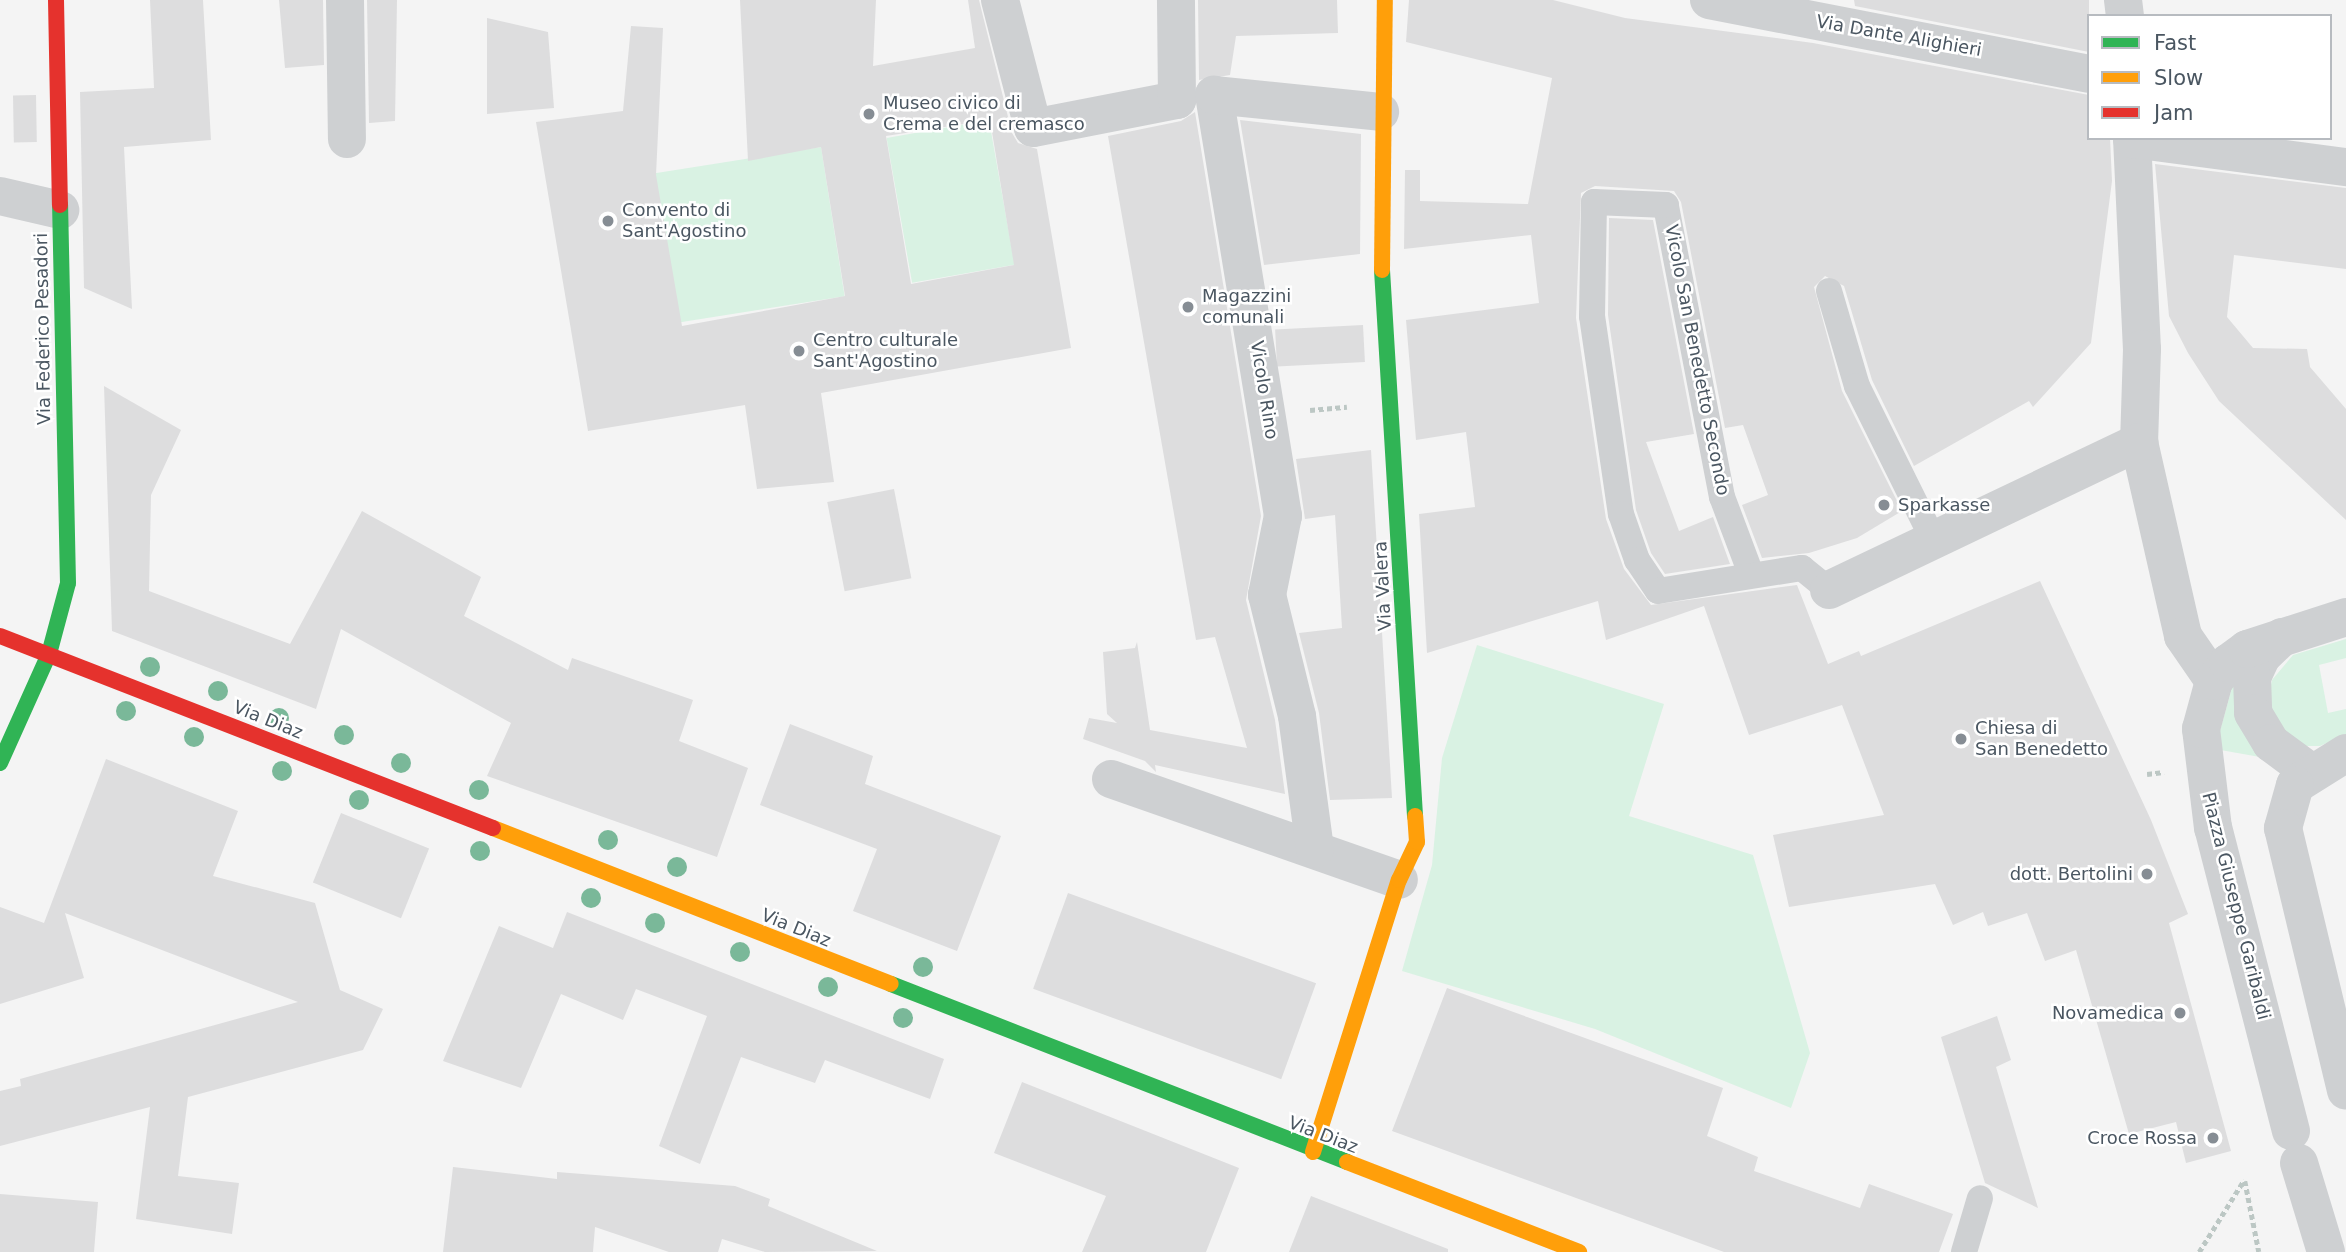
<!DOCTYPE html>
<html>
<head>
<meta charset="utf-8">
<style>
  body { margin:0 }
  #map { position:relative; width:2346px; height:1252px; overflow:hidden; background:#f4f4f4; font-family:"DejaVu Sans",sans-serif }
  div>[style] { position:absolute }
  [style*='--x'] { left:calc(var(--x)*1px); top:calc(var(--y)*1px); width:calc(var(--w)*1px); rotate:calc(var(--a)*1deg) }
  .green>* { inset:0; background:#d9f2e3; transform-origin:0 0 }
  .building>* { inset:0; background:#ddddde; transform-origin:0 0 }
  .path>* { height:4.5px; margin-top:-2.25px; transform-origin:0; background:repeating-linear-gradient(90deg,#bcc7c4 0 5px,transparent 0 8.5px) }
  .lane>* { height:26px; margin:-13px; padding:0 13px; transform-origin:13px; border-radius:13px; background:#ced0d2 }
  .street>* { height:38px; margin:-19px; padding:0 19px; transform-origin:19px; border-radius:19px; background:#ced0d2 }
  .fast>* { height:16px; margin:-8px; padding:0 8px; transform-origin:8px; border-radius:8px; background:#30b455 }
  .slow>* { height:16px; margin:-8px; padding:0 8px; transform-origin:8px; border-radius:8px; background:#ff9f0a }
  .jam>* { height:16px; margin:-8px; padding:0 8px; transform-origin:8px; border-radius:8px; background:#e5322d }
  .trees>* { width:20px; height:20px; margin:-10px; border-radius:50%; background:#7ab899 }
  .dots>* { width:19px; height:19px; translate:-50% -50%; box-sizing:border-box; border:4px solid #fff; border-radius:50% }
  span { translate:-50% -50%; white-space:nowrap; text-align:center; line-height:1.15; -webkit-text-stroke:5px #fff; paint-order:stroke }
  .street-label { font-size:18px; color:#4a5661 }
  .poi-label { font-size:18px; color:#4a5661 }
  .left { translate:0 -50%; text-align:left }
  .right { translate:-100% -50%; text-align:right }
  .legend { position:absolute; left:2087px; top:14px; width:245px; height:126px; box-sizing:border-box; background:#fff; border:2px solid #b7bbc0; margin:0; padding:9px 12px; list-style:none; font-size:21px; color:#4a5661 }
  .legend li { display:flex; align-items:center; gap:14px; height:35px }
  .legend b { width:35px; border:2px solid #b7bbc0 }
</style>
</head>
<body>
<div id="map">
  <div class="green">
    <i style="left:989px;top:120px;width:147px;height:104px;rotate:80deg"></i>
    <i style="left:821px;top:147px;width:151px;height:168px;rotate:81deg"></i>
    <i style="clip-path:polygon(2346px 639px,2346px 658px,2319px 665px,2328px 713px,2346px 709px,2346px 734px,2320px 746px,2304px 746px,2285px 735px,2267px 703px,2272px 680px,2293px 655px)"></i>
    <i style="clip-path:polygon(1477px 645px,1664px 704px,1629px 816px,1753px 855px,1810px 1053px,1791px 1108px,1595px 1029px,1402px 971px,1432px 865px,1442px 758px)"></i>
    <i style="clip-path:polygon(2233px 684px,2271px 759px,2215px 749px)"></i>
  </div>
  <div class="building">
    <i style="clip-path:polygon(150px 0,203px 0,211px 140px,124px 147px,132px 309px,84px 288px,80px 92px,154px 88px)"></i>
    <i style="clip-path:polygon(279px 0,323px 0,324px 65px,285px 68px)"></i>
    <i style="clip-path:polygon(367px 0,397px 0,395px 121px,369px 123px)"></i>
    <i style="clip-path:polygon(evenodd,740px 0,876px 0,873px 66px,975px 48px,968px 0,979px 0,1012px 133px,1018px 143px,1037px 149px,1071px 348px,821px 393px,834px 482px,757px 489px,745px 405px,588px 431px,536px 122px,623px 111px,631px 26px,663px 28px,656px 175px,682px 326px,845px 296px,821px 147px,748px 161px,740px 0,990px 120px,1014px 265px,911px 284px,886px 136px,990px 120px)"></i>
    <i style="clip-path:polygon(1198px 0,1337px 0,1338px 33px,1236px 36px,1230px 75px,1199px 80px)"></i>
    <i style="clip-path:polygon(1409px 0,1553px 0,1625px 18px,1813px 43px,2089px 95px,2089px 138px,2110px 138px,2112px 181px,2091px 343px,2033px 407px,2029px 401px,1914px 466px,1872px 380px,1844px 286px,1825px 276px,1814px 287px,1842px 391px,1902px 511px,1857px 538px,1809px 553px,1762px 558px,1742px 505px,1768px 495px,1743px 425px,1725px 428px,1681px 202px,1674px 191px,1595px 186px,1581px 193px,1576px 318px,1606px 519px,1624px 569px,1651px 605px,1797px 585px,1828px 664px,1859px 651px,1861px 656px,2040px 581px,2151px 820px,2188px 914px,2169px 923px,2231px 1151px,2186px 1163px,2176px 1122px,2129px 1134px,2076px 950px,2045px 961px,2027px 913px,1988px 926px,1983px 912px,1953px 925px,1935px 884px,1789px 907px,1773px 835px,1884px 815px,1842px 705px,1749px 735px,1704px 606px,1606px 640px,1598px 601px,1427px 653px,1419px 514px,1475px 507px,1466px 432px,1416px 440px,1406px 320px,1539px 303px,1531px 235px,1404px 249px,1405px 170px,1420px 170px,1420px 201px,1528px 204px,1552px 78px,1406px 42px)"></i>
    <i style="clip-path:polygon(1854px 0,2089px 0,2089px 52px,1855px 6px)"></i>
    <i style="clip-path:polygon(487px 18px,548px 32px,554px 108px,487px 114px)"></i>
    <i style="left:36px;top:95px;width:47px;height:23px;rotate:89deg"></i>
    <i style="clip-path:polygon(1195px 112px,1261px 516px,1246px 600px,1275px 720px,1285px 794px,1155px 765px,1156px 772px,1145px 761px,1083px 739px,1089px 718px,1117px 723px,1107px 714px,1103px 652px,1135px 648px,1137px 642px,1150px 730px,1247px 748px,1215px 637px,1196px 640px,1108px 136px,1181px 121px)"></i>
    <i style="clip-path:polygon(1240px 120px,1361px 134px,1360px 254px,1264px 265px)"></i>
    <i style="clip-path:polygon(2155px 164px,2346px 188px,2346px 269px,2234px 255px,2227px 317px,2253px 348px,2307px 349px,2310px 367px,2346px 409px,2346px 520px,2219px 401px,2188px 353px,2169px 316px)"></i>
    <i style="clip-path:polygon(1609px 218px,1653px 220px,1694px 434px,1646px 442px,1679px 531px,1713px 517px,1730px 564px,1665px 574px,1651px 553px,1636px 510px,1608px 315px)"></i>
    <i style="left:1363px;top:325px;width:37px;height:88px;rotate:87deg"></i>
    <i style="clip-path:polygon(104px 386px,181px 430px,151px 495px,149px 591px,290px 644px,362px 511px,481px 577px,464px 616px,568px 670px,572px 658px,693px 700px,679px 741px,748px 768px,717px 857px,487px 776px,511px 723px,341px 629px,316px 709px,112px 631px)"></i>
    <i style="clip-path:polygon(1371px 450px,1392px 798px,1330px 800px,1319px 713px,1299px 633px,1342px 628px,1335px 515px,1305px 519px,1296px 459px)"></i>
    <i style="left:894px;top:489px;width:91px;height:68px;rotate:79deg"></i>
    <i style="clip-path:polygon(790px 724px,873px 756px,865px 784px,1001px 836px,957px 951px,853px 911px,877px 849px,760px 805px)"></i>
    <i style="clip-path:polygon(106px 759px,238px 811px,213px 876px,315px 903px,340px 990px,383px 1009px,363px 1050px,188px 1097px,178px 1176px,239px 1183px,232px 1234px,136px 1219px,150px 1107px,0 1146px,0 1091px,21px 1086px,20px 1079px,298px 1002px,65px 913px,84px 978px,0 1004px,0 907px,44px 923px)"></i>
    <i style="left:341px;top:813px;width:95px;height:75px;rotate:22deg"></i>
    <i style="left:1068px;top:893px;width:264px;height:102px;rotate:20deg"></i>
    <i style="clip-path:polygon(567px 912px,944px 1059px,930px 1099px,825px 1060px,815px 1083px,741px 1057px,700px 1164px,659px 1146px,707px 1016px,636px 989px,623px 1020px,561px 994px,521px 1088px,443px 1061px,499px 926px,553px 948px)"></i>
    <i style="clip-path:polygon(1447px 988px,1723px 1088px,1707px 1136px,1758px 1157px,1754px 1171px,1860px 1208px,1869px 1184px,1953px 1214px,1939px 1252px,1724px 1252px,1392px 1131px)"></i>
    <i style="clip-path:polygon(1997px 1016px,2011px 1060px,1996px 1067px,2038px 1208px,1985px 1183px,1941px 1037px)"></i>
    <i style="clip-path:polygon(1022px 1082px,1239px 1168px,1206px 1252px,1082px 1252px,1106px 1196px,994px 1153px)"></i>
    <i style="clip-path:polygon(453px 1167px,557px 1179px,557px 1172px,735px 1186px,770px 1199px,768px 1206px,877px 1251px,765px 1252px,722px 1239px,718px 1252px,669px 1252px,595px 1227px,593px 1252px,443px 1252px)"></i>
    <i style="clip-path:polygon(0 1194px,98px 1202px,94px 1252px,0 1252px)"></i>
    <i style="clip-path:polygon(1311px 1196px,1448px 1249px,1448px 1252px,1289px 1252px)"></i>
  </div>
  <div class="path">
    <i style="--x:1310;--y:410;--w:37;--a:-5"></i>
    <i style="--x:2147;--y:774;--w:17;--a:-7"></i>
    <i style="--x:2245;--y:1181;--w:72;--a:78.8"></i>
    <i style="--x:2199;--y:1252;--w:85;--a:-58"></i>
  </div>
  <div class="lane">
    <i style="--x:1829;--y:291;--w:99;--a:73.6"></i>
    <i style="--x:1857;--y:386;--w:173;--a:63.6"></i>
    <i style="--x:1751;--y:574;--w:82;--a:-110.6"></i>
    <i style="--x:1722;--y:497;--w:297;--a:-100.9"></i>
    <i style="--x:1666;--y:205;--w:72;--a:-177.6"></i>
    <i style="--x:1594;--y:202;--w:114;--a:91"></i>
    <i style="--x:1592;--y:316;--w:200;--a:81.7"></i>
    <i style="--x:1621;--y:514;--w:49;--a:70.8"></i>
    <i style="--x:1637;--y:560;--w:37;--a:56"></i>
    <i style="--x:1658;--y:591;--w:146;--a:-9.1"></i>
    <i style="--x:1802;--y:568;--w:35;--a:39"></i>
    <i style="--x:1964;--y:1252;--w:56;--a:-73.5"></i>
  </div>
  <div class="street">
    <i style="--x:345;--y:0;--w:139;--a:89.2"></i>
    <i style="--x:1000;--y:0;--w:132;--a:75.5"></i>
    <i style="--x:1033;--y:128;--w:147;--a:-11"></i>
    <i style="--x:1177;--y:100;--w:100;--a:-90.6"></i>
    <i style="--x:1709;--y:0;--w:387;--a:11"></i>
    <i style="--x:2123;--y:0;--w:16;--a:83"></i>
    <i style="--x:2132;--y:138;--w:211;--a:87.3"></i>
    <i style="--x:2142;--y:349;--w:93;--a:91.8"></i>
    <i style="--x:2139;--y:442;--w:199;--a:77.2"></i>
    <i style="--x:2183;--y:636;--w:55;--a:55.4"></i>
    <i style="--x:2132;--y:139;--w:216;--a:7.5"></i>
    <i style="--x:0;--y:196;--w:62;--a:13.1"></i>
    <i style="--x:1829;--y:590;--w:344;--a:-25.5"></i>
    <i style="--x:2282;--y:637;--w:28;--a:136"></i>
    <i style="--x:2262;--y:656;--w:23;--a:115"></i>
    <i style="--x:2252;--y:677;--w:36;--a:88"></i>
    <i style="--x:2253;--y:713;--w:35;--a:59"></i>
    <i style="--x:2271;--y:743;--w:47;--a:36.4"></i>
    <i style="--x:2346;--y:753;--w:60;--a:147.9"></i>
    <i style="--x:2295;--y:785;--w:45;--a:105.6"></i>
    <i style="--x:2283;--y:828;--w:270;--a:76.5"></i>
    <i style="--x:1111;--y:779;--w:305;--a:19.3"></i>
    <i style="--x:1315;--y:849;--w:134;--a:-97.7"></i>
    <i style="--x:1297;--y:716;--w:125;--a:-103.9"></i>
    <i style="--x:1267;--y:595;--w:81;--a:-78.6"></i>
    <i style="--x:1283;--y:516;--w:427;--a:-99.3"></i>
    <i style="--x:1214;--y:95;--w:167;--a:5.8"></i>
    <i style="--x:2291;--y:1131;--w:313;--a:-104.4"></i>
    <i style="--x:2213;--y:828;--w:100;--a:-96.9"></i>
    <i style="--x:2201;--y:729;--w:50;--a:-74.8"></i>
    <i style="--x:2214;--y:681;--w:23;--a:-52"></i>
    <i style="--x:2228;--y:663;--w:24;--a:-36"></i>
    <i style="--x:2247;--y:649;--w:104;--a:-17.9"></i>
    <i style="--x:2299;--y:1163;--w:93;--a:73.1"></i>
  </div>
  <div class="fast">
    <i style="--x:1382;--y:270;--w:547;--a:86.54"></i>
    <i style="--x:0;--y:763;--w:120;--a:-65.8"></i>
    <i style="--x:49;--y:654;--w:73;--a:-75"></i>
    <i style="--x:68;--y:583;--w:378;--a:-91.2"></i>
    <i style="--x:891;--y:984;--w:490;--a:21.3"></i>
  </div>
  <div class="slow">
    <i style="--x:1382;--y:270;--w:270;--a:-89.4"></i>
    <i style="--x:493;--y:828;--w:427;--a:21.4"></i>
    <i style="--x:1313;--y:1152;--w:285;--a:-72.5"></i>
    <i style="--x:1399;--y:880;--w:42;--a:-64.7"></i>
    <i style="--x:1417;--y:842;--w:26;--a:-94"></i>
    <i style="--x:1347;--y:1162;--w:249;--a:21.2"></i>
  </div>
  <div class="jam">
    <i style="--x:56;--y:0;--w:205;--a:88.9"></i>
    <i style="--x:0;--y:636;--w:529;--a:21.28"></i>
  </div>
  <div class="trees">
    <i style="left:150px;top:667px"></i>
    <i style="left:218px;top:691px"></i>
    <i style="left:126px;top:711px"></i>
    <i style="left:279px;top:718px"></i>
    <i style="left:344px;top:735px"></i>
    <i style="left:194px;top:737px"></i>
    <i style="left:401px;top:763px"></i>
    <i style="left:282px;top:771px"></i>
    <i style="left:479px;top:790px"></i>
    <i style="left:359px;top:800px"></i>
    <i style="left:608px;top:840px"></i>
    <i style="left:480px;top:851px"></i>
    <i style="left:677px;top:867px"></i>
    <i style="left:591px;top:898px"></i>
    <i style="left:655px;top:923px"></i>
    <i style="left:740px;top:952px"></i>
    <i style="left:923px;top:967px"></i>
    <i style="left:828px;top:987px"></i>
    <i style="left:903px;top:1018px"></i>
  </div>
  <div class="dots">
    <i style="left:869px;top:114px;background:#868d94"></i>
    <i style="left:608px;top:221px;background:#868d94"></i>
    <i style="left:1188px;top:307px;background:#868d94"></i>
    <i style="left:799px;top:351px;background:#868d94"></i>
    <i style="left:1884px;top:505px;background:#868d94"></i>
    <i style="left:1961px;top:739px;background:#868d94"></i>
    <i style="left:2147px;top:874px;background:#868d94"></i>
    <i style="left:2180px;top:1013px;background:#868d94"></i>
    <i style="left:2213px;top:1138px;background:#868d94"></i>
  </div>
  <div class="street-label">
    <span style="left:1899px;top:36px;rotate:10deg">Via Dante Alighieri</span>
    <span style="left:43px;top:329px;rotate:-91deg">Via Federico Pesadori</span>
    <span style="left:1697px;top:360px;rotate:79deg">Vicolo San Benedetto Secondo</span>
    <span style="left:1264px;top:390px;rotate:81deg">Vicolo Rino</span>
    <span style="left:1383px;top:586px;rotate:-93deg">Via Valera</span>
    <span style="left:268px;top:720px;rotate:22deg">Via Diaz</span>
    <span style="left:2236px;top:906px;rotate:76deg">Piazza Giuseppe Garibaldi</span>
    <span style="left:796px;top:928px;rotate:22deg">Via Diaz</span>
    <span style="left:1323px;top:1135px;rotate:21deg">Via Diaz</span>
  </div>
  <div class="poi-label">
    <span class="left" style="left:883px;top:114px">Museo civico di<br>Crema e del cremasco</span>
    <span class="left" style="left:622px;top:221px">Convento di<br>Sant'Agostino</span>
    <span class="left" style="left:1202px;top:307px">Magazzini<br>comunali</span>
    <span class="left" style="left:813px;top:351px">Centro culturale<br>Sant'Agostino</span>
    <span class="left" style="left:1898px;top:505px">Sparkasse</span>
    <span class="left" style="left:1975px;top:739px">Chiesa di<br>San Benedetto</span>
    <span class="right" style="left:2133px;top:874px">dott. Bertolini</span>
    <span class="right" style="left:2164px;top:1013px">Novamedica</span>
    <span class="right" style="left:2197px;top:1138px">Croce Rossa</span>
  </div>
  <ul class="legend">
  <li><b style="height:9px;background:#30b455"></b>Fast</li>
  <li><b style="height:9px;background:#ff9f0a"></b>Slow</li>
  <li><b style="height:9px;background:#e5322d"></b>Jam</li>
  </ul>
</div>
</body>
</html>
